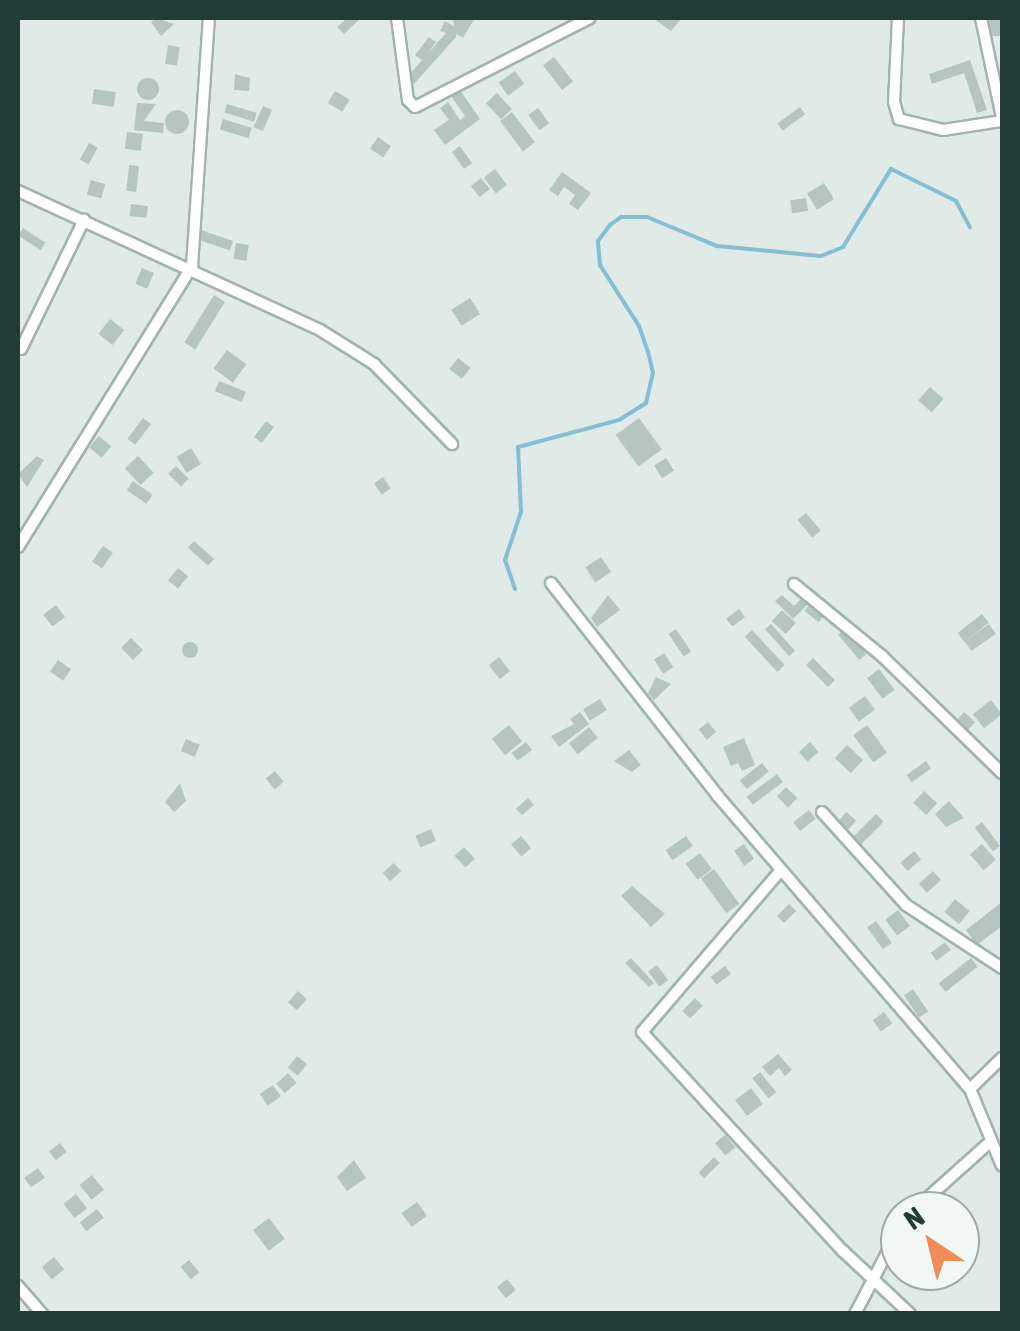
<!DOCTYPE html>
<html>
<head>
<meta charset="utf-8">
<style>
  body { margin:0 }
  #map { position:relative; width:1020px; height:1331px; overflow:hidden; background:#e0ebe7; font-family:"Asap Condensed",sans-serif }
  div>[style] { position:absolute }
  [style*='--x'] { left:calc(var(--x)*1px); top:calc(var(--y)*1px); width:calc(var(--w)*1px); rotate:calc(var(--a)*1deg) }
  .stream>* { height:4px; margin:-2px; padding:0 2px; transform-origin:2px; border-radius:2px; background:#87bed1 }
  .building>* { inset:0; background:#b5c6c0; transform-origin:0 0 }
  .round { border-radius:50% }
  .roads { filter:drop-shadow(2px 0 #a3b3af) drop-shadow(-2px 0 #a3b3af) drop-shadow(0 2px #a3b3af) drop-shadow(0 -2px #a3b3af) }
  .street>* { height:10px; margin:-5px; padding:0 5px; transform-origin:5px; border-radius:5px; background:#fff }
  span { translate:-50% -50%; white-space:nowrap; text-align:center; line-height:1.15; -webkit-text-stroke:10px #f0f8f5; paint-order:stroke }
  .frame { position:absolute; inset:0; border:20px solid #213b37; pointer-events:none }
  .north { position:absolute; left:880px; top:1191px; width:100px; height:100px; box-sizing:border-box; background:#f0f8f5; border:2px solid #9daca9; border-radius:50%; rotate:325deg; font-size:28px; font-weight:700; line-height:40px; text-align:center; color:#213b37 }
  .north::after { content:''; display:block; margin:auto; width:35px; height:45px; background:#f28c57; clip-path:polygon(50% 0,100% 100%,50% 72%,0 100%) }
</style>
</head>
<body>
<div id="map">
  <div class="stream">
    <i style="--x:515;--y:589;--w:31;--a:-109"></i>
    <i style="--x:505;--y:560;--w:51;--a:-71.6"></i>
    <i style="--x:521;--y:512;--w:65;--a:-92.6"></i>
    <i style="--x:518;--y:447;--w:105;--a:-15"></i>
    <i style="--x:619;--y:420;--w:32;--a:-32"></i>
    <i style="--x:646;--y:403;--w:31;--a:-77"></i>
    <i style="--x:653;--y:373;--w:22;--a:-103"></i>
    <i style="--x:648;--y:352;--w:28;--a:-109"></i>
    <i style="--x:639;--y:326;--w:72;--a:-122.6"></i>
    <i style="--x:600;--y:265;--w:24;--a:-95"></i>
    <i style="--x:598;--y:241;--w:20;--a:-53"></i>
    <i style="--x:610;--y:225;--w:14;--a:-36"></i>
    <i style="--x:621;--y:217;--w:26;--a:0"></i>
    <i style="--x:647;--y:217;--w:76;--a:22.5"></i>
    <i style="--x:717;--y:246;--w:104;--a:5.5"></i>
    <i style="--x:821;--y:256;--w:24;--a:-22"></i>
    <i style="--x:843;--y:247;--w:92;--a:-58.4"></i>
    <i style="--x:891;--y:169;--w:72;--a:26.2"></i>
    <i style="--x:956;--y:201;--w:30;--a:62"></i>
  </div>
  <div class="building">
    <i style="clip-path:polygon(157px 18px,174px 24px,161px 36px,151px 22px)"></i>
    <i style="clip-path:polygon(347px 18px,361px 18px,344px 34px,337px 27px)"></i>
    <i style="clip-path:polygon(453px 18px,475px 18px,463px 38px,455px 33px)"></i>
    <i style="clip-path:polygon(653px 18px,676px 18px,680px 20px,671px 31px)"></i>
    <i style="left:989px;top:18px;width:13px;height:18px"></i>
    <i style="clip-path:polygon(445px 21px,455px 27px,456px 37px,414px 84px,407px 77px,422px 60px,415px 55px,429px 37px,436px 42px,428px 53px,446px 33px,440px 31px)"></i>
    <i style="left:168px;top:45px;width:12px;height:19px;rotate:9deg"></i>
    <i style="left:554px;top:57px;width:31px;height:14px;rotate:52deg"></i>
    <i style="clip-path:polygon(970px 60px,987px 110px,977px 113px,964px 73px,932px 84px,929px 74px)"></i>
    <i style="left:515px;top:71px;width:16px;height:20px;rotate:55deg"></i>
    <i style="clip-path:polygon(235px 74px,250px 78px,249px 91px,234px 90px)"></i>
    <i class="round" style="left:137px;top:78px;width:22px;height:22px"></i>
    <i style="left:94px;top:89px;width:22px;height:15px;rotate:8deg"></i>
    <i style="clip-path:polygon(460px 90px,480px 119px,445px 145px,434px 130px,449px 120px,440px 108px,448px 102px,460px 120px,465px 116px,451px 96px)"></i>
    <i style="left:335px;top:91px;width:17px;height:14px;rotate:31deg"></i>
    <i style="left:497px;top:93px;width:22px;height:15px;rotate:47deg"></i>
    <i style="clip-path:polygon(137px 103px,156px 104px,144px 121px,164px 123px,163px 133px,134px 130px)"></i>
    <i style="left:227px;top:104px;width:31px;height:9px;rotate:17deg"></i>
    <i style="left:263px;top:106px;width:10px;height:23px;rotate:24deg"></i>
    <i style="left:800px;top:107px;width:9px;height:28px;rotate:54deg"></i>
    <i style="left:538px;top:108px;width:19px;height:12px;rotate:54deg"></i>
    <i class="round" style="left:165px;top:110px;width:24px;height:24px"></i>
    <i style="left:512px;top:112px;width:38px;height:15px;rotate:53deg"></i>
    <i style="left:223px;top:119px;width:30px;height:11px;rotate:17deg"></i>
    <i style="left:127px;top:132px;width:16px;height:17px;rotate:7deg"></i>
    <i style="left:378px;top:137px;width:16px;height:14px;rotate:35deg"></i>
    <i style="left:89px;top:143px;width:10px;height:19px;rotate:29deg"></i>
    <i style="left:460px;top:146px;width:21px;height:10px;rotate:55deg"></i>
    <i style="left:129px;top:165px;width:10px;height:26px;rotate:6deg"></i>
    <i style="left:495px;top:169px;width:20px;height:14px;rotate:53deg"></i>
    <i style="clip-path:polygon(562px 172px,591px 193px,578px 210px,569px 204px,575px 195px,564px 187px,558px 196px,549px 190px)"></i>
    <i style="left:481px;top:178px;width:14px;height:13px;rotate:51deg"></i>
    <i style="left:91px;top:180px;width:15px;height:15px;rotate:16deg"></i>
    <i style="left:824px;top:183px;width:19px;height:20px;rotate:58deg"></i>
    <i style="left:806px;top:198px;width:13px;height:16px;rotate:81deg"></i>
    <i style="left:131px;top:204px;width:17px;height:12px;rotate:7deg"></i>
    <i style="left:23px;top:228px;width:27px;height:9px;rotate:33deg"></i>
    <i style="left:201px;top:230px;width:34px;height:10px;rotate:19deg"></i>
    <i style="left:236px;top:243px;width:13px;height:16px;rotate:9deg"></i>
    <i style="left:142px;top:268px;width:13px;height:17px;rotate:23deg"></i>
    <i style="left:214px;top:295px;width:13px;height:56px;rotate:32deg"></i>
    <i style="left:470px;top:298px;width:19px;height:22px;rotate:58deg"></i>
    <i style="left:110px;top:319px;width:18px;height:19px;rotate:38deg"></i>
    <i style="left:227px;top:350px;width:24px;height:23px;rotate:36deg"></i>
    <i style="left:458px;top:358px;width:16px;height:14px;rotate:38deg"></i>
    <i style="left:219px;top:381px;width:29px;height:11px;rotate:22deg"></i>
    <i style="left:930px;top:387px;width:18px;height:18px;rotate:41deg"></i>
    <i style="left:143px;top:418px;width:10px;height:26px;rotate:37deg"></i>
    <i style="left:639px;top:418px;width:39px;height:29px;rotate:54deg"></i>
    <i style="left:266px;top:421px;width:10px;height:20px;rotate:37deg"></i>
    <i style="left:99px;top:436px;width:16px;height:15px;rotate:40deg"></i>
    <i style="left:191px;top:448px;width:19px;height:17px;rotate:58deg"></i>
    <i style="clip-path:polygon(37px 456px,44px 460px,27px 487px,18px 474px)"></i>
    <i style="left:138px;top:456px;width:23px;height:18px;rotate:47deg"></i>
    <i style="left:666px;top:458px;width:15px;height:14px;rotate:58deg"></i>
    <i style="left:176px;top:466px;width:18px;height:11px;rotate:45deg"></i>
    <i style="left:383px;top:477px;width:14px;height:11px;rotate:56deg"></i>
    <i style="left:133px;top:481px;width:24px;height:11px;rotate:35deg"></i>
    <i style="left:806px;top:513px;width:23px;height:11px;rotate:50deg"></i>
    <i style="left:194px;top:541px;width:27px;height:9px;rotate:42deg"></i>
    <i style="left:103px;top:546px;width:12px;height:19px;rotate:35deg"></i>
    <i style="left:601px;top:557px;width:18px;height:19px;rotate:56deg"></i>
    <i style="left:178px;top:568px;width:13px;height:16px;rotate:39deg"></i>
    <i style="clip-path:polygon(608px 595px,620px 610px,597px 627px,591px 618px)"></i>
    <i style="clip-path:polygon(782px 595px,794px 606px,804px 596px,810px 602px,793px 619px,775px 601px)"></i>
    <i style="left:810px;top:604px;width:18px;height:9px;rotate:38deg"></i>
    <i style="left:56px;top:605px;width:15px;height:16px;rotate:53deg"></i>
    <i style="left:739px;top:609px;width:10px;height:16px;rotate:53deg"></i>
    <i style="left:782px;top:610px;width:19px;height:15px;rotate:43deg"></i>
    <i style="left:982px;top:614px;width:11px;height:31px;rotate:52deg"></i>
    <i style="left:771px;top:624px;width:36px;height:8px;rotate:48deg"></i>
    <i style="left:989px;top:624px;width:12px;height:30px;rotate:55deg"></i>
    <i style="left:676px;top:629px;width:27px;height:9px;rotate:56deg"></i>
    <i style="left:845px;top:629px;width:33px;height:9px;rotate:50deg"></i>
    <i style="left:752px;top:630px;width:48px;height:10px;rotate:47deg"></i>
    <i style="left:131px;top:638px;width:17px;height:14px;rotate:45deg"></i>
    <i class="round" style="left:182px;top:642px;width:16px;height:16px"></i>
    <i style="left:664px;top:653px;width:17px;height:12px;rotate:57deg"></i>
    <i style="left:499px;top:657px;width:18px;height:13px;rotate:52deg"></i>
    <i style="left:813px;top:658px;width:31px;height:10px;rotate:45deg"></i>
    <i style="left:58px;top:660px;width:16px;height:14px;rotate:35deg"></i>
    <i style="left:879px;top:669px;width:26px;height:15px;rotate:53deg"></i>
    <i style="clip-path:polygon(656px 677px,671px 684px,654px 700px,648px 693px)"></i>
    <i style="left:865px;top:696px;width:17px;height:20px;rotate:54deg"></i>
    <i style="left:600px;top:699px;width:13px;height:20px;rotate:58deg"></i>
    <i style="left:991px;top:700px;width:18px;height:23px;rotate:52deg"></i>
    <i style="clip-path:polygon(580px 712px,589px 724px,559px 747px,551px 736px,574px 724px,570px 719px)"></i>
    <i style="left:964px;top:712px;width:15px;height:11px;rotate:42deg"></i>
    <i style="left:708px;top:722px;width:13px;height:12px;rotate:51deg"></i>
    <i style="left:509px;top:725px;width:21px;height:22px;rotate:51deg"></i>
    <i style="left:867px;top:725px;width:34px;height:17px;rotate:54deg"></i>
    <i style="left:589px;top:727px;width:14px;height:26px;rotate:51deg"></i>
    <i style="clip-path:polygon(744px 738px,755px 765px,742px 771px,738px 763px,731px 766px,723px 747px)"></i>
    <i style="left:186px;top:739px;width:15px;height:13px;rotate:23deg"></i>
    <i style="left:526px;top:742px;width:10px;height:18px;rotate:53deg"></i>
    <i style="left:810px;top:742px;width:13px;height:15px;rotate:48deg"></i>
    <i style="left:847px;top:745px;width:22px;height:18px;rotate:43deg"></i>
    <i style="clip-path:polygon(629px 750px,641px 765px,632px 772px,614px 761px)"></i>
    <i style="left:926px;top:761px;width:9px;height:24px;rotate:54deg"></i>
    <i style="left:762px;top:763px;width:11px;height:28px;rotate:52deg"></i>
    <i style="left:275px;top:771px;width:14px;height:12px;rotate:51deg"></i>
    <i style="left:777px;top:774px;width:10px;height:38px;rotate:53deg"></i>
    <i style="clip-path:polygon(180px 783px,186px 801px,174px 812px,165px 802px)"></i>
    <i style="left:786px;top:787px;width:16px;height:13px;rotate:45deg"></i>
    <i style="left:924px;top:791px;width:18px;height:16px;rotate:43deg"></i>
    <i style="left:528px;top:798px;width:9px;height:16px;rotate:49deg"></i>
    <i style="clip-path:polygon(949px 801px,964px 818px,946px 827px,935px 814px)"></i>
    <i style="left:809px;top:810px;width:11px;height:20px;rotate:52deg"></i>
    <i style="left:846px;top:812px;width:13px;height:15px;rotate:39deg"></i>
    <i style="left:876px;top:814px;width:11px;height:34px;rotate:45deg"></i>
    <i style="left:982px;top:822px;width:30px;height:9px;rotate:53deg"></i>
    <i style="left:431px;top:829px;width:13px;height:17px;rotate:67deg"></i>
    <i style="left:521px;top:836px;width:16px;height:13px;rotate:50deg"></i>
    <i style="left:686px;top:836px;width:12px;height:25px;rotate:55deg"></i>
    <i style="left:744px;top:844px;width:18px;height:12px;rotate:56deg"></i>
    <i style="left:982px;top:844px;width:21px;height:16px;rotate:49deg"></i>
    <i style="left:464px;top:847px;width:16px;height:13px;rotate:47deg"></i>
    <i style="left:914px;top:851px;width:11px;height:18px;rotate:49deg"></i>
    <i style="left:700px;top:853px;width:20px;height:18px;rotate:53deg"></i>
    <i style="left:394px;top:863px;width:11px;height:15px;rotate:49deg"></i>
    <i style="left:714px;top:869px;width:43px;height:16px;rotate:54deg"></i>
    <i style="left:933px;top:871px;width:12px;height:19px;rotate:48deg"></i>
    <i style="clip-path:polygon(632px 886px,665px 914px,651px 927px,621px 896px)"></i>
    <i style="left:955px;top:899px;width:19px;height:17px;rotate:39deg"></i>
    <i style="clip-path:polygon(1002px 902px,1002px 926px,977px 945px,966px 930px)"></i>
    <i style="left:789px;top:904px;width:10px;height:17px;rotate:45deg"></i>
    <i style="left:898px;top:910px;width:20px;height:16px;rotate:53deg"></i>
    <i style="left:876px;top:921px;width:27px;height:11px;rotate:54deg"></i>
    <i style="left:945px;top:942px;width:10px;height:18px;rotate:53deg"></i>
    <i style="clip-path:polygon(631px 958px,654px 983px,649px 987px,625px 963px)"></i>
    <i style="left:971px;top:958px;width:11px;height:41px;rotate:52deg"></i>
    <i style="left:657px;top:965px;width:19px;height:11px;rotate:54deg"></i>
    <i style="left:725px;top:966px;width:10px;height:18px;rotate:53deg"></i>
    <i style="left:913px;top:989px;width:27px;height:11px;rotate:56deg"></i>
    <i style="left:298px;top:991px;width:12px;height:15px;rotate:42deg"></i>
    <i style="left:695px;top:998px;width:11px;height:18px;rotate:45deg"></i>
    <i style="left:884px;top:1012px;width:14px;height:14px;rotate:54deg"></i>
    <i style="clip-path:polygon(778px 1054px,792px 1070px,785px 1076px,779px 1068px,770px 1076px,762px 1067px)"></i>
    <i style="left:297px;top:1056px;width:13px;height:15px;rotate:39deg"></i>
    <i style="left:760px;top:1072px;width:26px;height:10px;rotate:51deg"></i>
    <i style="left:288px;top:1073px;width:13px;height:16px;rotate:48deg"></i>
    <i style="left:273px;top:1085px;width:14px;height:16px;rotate:56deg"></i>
    <i style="left:751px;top:1088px;width:20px;height:20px;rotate:53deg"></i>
    <i style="left:725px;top:1135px;width:16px;height:13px;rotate:50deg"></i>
    <i style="left:60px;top:1143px;width:11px;height:14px;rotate:52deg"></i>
    <i style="left:714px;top:1157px;width:8px;height:22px;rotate:45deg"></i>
    <i style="clip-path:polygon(354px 1160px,366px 1178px,347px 1191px,337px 1177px)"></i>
    <i style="left:38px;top:1168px;width:12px;height:17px;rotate:55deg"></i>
    <i style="left:92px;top:1175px;width:19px;height:16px;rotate:51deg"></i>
    <i style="left:76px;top:1194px;width:18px;height:16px;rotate:52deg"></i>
    <i style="left:417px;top:1202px;width:17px;height:19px;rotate:54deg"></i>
    <i style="left:97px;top:1209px;width:11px;height:22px;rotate:52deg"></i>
    <i style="left:269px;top:1218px;width:26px;height:20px;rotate:53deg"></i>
    <i style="left:54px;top:1257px;width:16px;height:16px;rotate:50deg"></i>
    <i style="left:189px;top:1260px;width:16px;height:11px;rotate:50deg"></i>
    <i style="left:507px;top:1279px;width:14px;height:13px;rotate:51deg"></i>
  </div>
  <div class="roads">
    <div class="street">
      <i style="--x:397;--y:18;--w:83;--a:82.4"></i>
      <i style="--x:408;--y:100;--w:10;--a:45"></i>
      <i style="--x:415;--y:107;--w:196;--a:-27"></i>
      <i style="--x:898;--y:18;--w:84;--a:92.7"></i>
      <i style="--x:894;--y:102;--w:18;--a:74"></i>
      <i style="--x:899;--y:119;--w:45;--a:14"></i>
      <i style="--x:943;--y:130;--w:60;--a:-8.7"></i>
      <i style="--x:981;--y:18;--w:102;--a:78.1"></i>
      <i style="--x:18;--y:191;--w:332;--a:24.7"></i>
      <i style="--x:320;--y:330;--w:64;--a:32.2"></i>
      <i style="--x:374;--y:364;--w:112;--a:45.7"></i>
      <i style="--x:21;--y:349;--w:144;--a:-64"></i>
      <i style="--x:18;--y:547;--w:331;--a:-58.2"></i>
      <i style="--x:192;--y:266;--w:249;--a:-86.1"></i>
      <i style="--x:551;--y:583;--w:269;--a:51.9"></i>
      <i style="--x:717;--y:795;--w:388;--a:49.3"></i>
      <i style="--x:970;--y:1089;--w:83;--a:67.4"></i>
      <i style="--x:794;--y:584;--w:114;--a:39.3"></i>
      <i style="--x:882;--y:656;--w:168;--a:44.3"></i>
      <i style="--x:822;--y:812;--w:125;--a:47.9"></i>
      <i style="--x:906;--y:905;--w:115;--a:33.3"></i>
      <i style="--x:781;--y:870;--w:213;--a:130.6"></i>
      <i style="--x:642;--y:1032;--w:297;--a:47.5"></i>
      <i style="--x:843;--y:1251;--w:92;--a:43.2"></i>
      <i style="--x:970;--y:1089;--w:45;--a:-44.1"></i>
      <i style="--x:913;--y:1211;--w:103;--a:-41.9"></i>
      <i style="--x:18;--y:1286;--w:37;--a:49"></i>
      <i style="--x:855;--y:1314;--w:97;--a:-62.4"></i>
    </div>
  </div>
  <div class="frame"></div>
  <div class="north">N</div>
</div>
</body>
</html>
